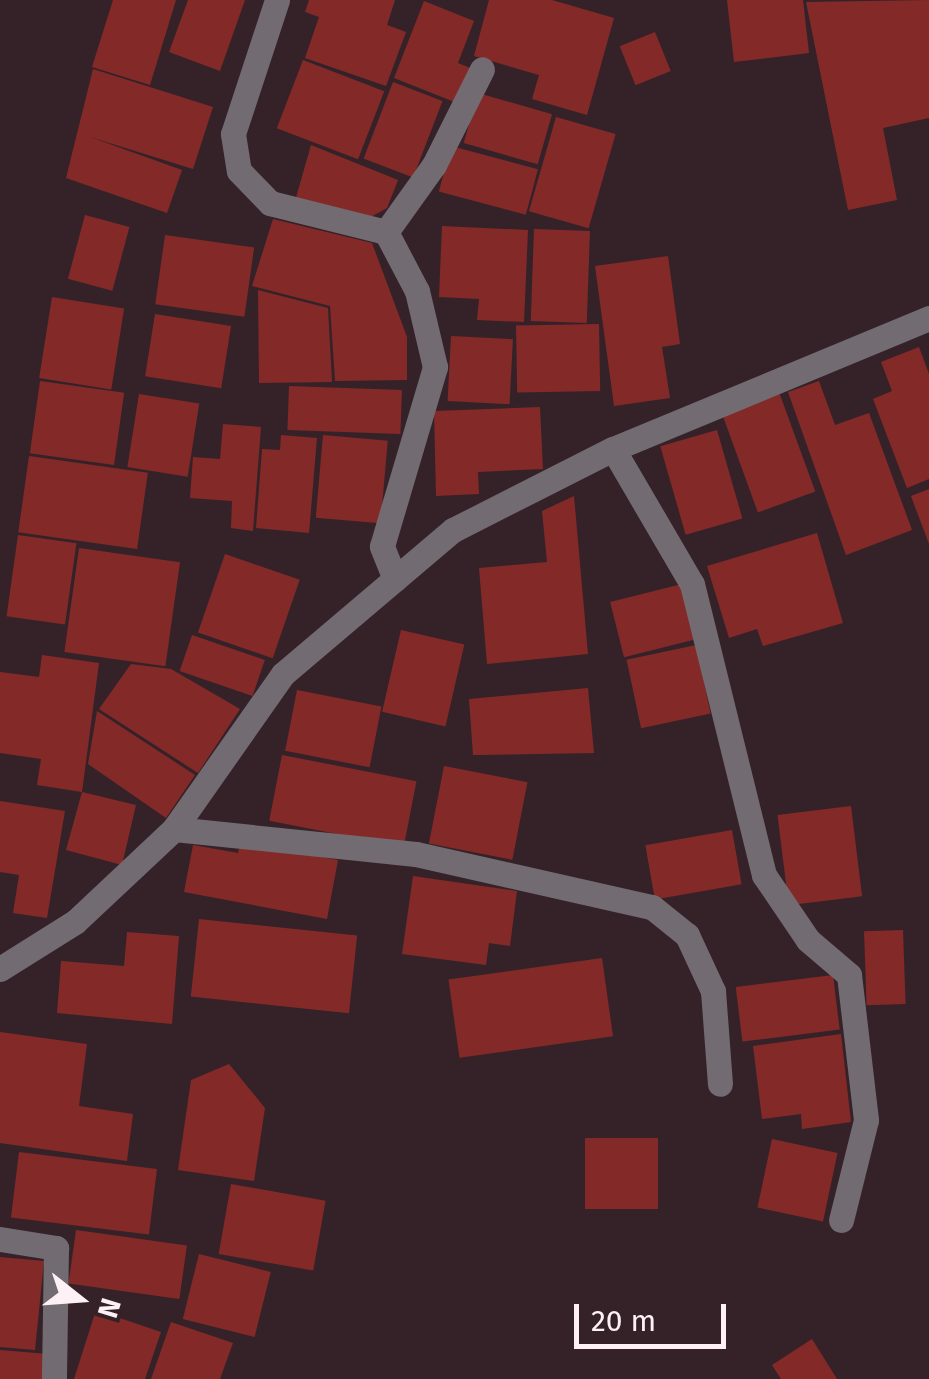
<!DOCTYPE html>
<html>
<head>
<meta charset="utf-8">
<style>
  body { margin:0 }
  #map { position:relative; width:929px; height:1379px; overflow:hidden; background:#352229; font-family:"Fira Sans",sans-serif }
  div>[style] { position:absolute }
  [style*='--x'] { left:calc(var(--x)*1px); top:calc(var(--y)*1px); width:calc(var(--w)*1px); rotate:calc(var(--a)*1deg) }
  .building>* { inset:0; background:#832a28; transform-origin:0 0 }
  .minor>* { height:25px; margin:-12.5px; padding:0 12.5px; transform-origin:12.5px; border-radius:12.5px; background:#736b72 }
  span { translate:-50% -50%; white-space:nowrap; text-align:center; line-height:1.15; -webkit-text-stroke:10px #352229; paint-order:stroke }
  .north { position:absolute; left:30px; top:1249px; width:100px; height:100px; -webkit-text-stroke:8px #352229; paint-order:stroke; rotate:107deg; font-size:28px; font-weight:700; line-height:40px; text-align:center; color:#fef1f5 }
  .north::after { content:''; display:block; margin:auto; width:35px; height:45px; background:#fef1f5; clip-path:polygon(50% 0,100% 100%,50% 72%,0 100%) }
  .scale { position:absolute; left:574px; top:1304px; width:152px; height:45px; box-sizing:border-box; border:5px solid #fef1f5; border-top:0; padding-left:12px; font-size:30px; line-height:35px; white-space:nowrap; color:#fef1f5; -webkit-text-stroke:8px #352229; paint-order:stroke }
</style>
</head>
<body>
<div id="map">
  <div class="building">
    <i style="clip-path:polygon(113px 0,176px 0,150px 85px,92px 67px)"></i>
    <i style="clip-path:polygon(188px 0,245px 0,220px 71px,169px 52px)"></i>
    <i style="clip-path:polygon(309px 0,395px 0,387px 25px,406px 32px,386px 86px,305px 58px,319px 17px,305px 12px)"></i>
    <i style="clip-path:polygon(489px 0,552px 0,614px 18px,587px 115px,532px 99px,539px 75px,474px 56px)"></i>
    <i style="clip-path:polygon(727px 0,803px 0,809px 53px,734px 62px)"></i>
    <i style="clip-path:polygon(929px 0,929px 118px,883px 128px,897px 200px,848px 210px,806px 2px)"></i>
    <i style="clip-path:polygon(424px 1px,474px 21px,458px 63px,470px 68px,457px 103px,394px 78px)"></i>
    <i style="left:655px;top:32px;width:42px;height:38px;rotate:68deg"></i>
    <i style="left:303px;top:60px;width:87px;height:73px;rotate:21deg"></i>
    <i style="clip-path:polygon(93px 69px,213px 107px,193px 169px,90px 137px,182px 170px,167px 213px,66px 178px)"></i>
    <i style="left:393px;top:82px;width:53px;height:82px;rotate:21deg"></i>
    <i style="left:478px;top:93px;width:77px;height:52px;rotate:16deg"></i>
    <i style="left:556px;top:117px;width:62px;height:98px;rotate:16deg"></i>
    <i style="clip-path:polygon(311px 145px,398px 180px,387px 208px,360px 223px,293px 208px)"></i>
    <i style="left:451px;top:146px;width:90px;height:47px;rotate:15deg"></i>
    <i style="left:85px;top:215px;width:46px;height:66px;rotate:15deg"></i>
    <i style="clip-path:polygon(273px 219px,372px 243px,407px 337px,407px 380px,335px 381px,330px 306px,252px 286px)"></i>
    <i style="clip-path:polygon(442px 226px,528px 230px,524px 322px,477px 320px,479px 299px,439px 297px)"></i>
    <i style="left:534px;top:229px;width:56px;height:92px;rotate:2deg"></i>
    <i style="left:165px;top:235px;width:90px;height:70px;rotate:8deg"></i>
    <i style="clip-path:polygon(668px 256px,680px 344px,662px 347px,670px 398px,614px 406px,595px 266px)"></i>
    <i style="clip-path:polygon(258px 290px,328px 308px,332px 382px,259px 383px)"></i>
    <i style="left:52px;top:297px;width:73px;height:82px;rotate:9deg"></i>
    <i style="left:155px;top:314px;width:77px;height:63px;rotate:9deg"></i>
    <i style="left:599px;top:324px;width:67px;height:83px;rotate:89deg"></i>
    <i style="left:451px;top:336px;width:62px;height:65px;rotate:3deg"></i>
    <i style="clip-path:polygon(919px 347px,929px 374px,929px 479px,907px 488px,873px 399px,892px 391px,881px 362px)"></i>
    <i style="left:40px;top:381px;width:85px;height:73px;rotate:8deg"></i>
    <i style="clip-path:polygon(819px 381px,835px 425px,869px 413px,912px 530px,846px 555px,788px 392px)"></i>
    <i style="left:289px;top:386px;width:113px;height:44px;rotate:2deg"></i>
    <i style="left:779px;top:392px;width:106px;height:61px;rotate:70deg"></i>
    <i style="left:139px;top:394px;width:61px;height:74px;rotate:9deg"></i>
    <i style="clip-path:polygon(540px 407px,543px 469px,478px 472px,479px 494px,436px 496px,434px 411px)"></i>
    <i style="clip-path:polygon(223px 424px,261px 427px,253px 531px,231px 528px,232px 501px,190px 498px,193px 457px,220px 459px)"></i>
    <i style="left:717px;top:430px;width:92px;height:59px;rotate:74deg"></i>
    <i style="clip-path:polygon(281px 435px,317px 438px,309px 533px,256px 528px,262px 449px,280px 450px)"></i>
    <i style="left:323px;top:435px;width:65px;height:83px;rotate:5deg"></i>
    <i style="left:29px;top:456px;width:120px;height:77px;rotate:8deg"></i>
    <i style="clip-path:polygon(929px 489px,929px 544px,911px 496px)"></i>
    <i style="clip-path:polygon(574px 496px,588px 654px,487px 664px,479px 568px,547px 562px,542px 511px)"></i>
    <i style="clip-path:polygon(817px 533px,843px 623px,763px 646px,757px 629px,729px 638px,707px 566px)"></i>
    <i style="left:18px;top:535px;width:59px;height:82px;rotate:8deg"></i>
    <i style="left:79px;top:548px;width:102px;height:105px;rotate:8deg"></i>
    <i style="left:225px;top:554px;width:79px;height:83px;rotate:19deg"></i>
    <i style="left:682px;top:584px;width:57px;height:74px;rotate:76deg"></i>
    <i style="left:401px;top:630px;width:65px;height:84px;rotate:13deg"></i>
    <i style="left:192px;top:635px;width:77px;height:38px;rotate:19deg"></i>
    <i style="left:696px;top:645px;width:70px;height:71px;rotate:78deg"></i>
    <i style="clip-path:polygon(42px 655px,99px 663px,82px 792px,136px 805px,122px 865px,66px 850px,82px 792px,37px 785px,41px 759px,0 753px,0 672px,39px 677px)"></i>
    <i style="clip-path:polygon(131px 664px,171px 669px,240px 709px,198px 773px,99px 709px)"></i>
    <i style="clip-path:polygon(588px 688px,594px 753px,473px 755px,469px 699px)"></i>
    <i style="left:297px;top:690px;width:86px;height:62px;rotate:11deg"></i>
    <i style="clip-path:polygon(97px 711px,195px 775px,166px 818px,88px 764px)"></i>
    <i style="left:282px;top:755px;width:137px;height:67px;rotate:11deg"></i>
    <i style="left:444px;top:766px;width:85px;height:79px;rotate:11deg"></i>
    <i style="clip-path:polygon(0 801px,65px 811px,47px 918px,13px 913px,19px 875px,0 872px)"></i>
    <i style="left:851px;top:806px;width:91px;height:74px;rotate:83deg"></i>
    <i style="left:732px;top:830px;width:55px;height:88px;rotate:80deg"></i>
    <i style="clip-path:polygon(240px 842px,338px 860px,327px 919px,184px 892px,193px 845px,238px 853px)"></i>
    <i style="clip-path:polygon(413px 876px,517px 891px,510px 946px,489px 943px,486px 965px,402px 954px)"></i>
    <i style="left:199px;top:919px;width:159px;height:78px;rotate:6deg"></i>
    <i style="left:903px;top:930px;width:74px;height:39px;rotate:88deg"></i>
    <i style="clip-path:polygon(127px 932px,179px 936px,172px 1024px,57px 1013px,61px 961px,124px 966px)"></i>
    <i style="left:602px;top:958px;width:79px;height:155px;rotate:82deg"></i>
    <i style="left:833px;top:975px;width:55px;height:98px;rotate:83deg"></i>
    <i style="clip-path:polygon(0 1032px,87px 1044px,79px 1106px,133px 1114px,127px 1161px,0 1143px)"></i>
    <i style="clip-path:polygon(841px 1034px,851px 1122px,802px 1129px,801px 1114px,762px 1119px,753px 1046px)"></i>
    <i style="clip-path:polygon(229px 1064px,265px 1108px,254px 1181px,178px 1170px,191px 1080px)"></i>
    <i style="left:585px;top:1138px;width:73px;height:71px"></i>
    <i style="left:772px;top:1139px;width:67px;height:70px;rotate:12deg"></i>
    <i style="left:19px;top:1152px;width:139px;height:66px;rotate:7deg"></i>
    <i style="left:231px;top:1184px;width:96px;height:71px;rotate:10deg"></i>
    <i style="left:76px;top:1230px;width:112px;height:54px;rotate:8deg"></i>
    <i style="left:199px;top:1254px;width:74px;height:67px;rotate:14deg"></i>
    <i style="clip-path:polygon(0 1257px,44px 1261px,35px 1350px,0 1347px)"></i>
    <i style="clip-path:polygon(96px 1310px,161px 1332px,145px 1379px,74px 1379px)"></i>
    <i style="clip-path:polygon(171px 1322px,233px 1343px,220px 1379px,151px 1379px)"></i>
    <i style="clip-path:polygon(812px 1339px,837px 1379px,781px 1379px,772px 1365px)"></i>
    <i style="clip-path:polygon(0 1350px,48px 1354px,46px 1379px,0 1379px)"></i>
  </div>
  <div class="minor">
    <i style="--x:277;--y:0;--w:141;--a:108.2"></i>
    <i style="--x:233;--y:134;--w:37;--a:81"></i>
    <i style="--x:239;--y:171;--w:45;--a:45.9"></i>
    <i style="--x:270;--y:203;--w:120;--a:14"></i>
    <i style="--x:613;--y:449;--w:156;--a:59.7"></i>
    <i style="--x:692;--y:584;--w:300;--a:76.1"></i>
    <i style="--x:764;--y:875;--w:78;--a:55.9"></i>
    <i style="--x:808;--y:940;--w:54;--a:40.5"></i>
    <i style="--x:849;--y:975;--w:146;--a:83.3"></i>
    <i style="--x:866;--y:1120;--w:103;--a:104"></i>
    <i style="--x:395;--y:579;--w:35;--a:-112"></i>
    <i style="--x:382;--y:546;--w:187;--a:-73.5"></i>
    <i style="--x:435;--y:367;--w:78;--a:-103.3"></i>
    <i style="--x:417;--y:291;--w:67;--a:-117.7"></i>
    <i style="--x:386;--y:232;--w:82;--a:-54.4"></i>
    <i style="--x:434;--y:165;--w:107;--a:-63.4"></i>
    <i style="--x:174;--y:829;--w:243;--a:5.9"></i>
    <i style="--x:416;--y:854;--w:242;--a:12.7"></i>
    <i style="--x:652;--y:907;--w:45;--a:38.7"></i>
    <i style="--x:687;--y:935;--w:62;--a:65.1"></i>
    <i style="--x:713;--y:991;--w:93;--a:85.7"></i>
    <i style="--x:0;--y:969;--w:89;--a:-32.1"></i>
    <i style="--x:75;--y:922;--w:136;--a:-43.2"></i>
    <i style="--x:174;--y:829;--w:189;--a:-54.9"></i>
    <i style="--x:283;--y:674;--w:223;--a:-40.3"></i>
    <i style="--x:453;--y:530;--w:179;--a:-26.9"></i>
    <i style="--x:613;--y:449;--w:342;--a:-22.5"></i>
    <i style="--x:0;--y:1239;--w:57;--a:9.1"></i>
    <i style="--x:56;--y:1248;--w:131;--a:90.9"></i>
  </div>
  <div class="north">N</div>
  <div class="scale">20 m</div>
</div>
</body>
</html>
